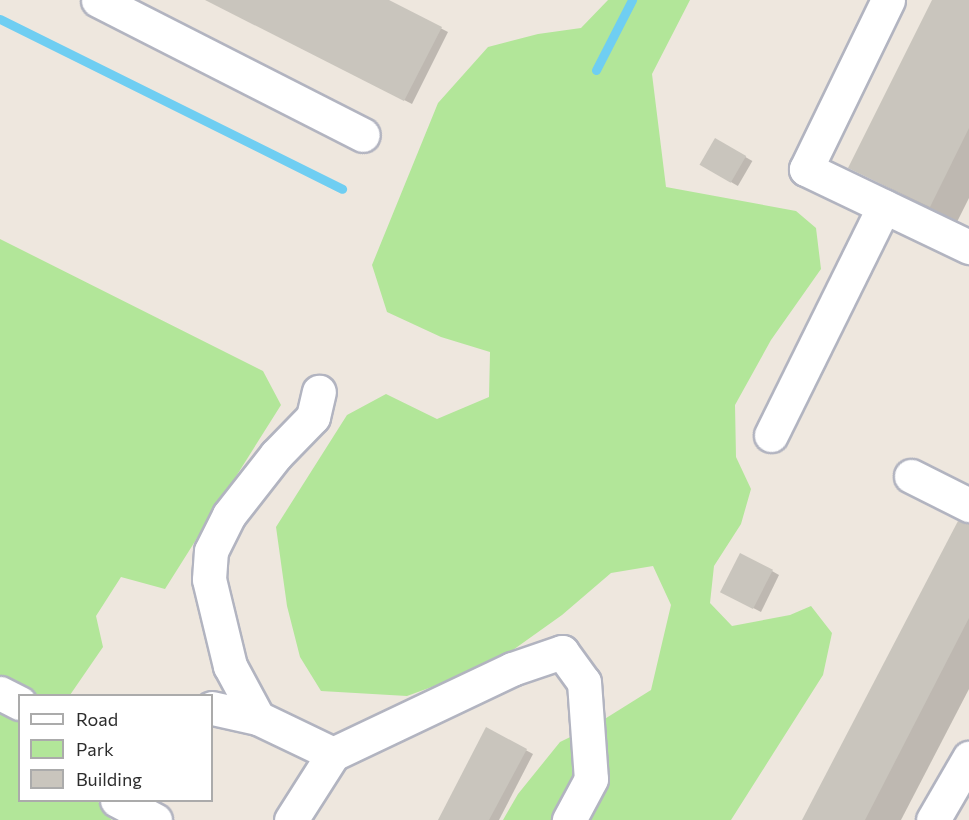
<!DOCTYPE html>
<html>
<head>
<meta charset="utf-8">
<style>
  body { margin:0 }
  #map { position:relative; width:969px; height:820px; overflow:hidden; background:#eee7de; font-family:Commissioner,sans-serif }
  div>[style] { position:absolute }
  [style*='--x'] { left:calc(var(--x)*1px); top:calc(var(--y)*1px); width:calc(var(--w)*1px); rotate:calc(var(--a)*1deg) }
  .green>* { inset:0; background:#b2e699 }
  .shadow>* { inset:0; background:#0003; transform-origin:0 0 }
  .stream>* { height:9px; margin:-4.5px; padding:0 4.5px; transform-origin:4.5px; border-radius:4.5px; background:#6fcef2 }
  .building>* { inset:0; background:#c9c5bd; transform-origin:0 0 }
  .roads { filter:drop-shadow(2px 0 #b2b4c0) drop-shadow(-2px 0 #b2b4c0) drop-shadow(0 2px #b2b4c0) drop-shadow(0 -2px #b2b4c0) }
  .minor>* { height:33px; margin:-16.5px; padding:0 16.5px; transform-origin:16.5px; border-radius:16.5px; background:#fff }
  span { translate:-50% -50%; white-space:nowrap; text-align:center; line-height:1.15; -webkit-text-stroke:5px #fff; paint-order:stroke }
  .legend { position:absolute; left:18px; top:694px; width:195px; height:108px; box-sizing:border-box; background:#fff; border:2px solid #ababab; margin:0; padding:8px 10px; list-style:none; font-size:18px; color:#2c2c2c }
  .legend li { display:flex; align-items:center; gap:12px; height:30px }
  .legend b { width:30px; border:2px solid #ababab }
</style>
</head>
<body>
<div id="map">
  <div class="green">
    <i style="clip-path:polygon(608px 0,690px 0,652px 74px,666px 187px,796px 211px,816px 228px,821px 269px,771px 340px,735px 405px,736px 457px,751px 489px,741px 524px,714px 566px,710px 603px,732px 626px,790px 615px,811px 606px,832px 633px,823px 675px,731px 820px,503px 820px,518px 794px,560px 742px,595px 725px,651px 690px,671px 605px,653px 566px,611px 573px,562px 615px,492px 665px,407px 696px,321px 691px,300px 657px,287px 606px,276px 527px,347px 415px,386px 394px,437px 419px,489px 397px,490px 352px,441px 337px,387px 312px,372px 265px,438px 103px,488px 47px,538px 34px,581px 28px)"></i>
    <i style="clip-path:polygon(0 239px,263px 371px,281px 405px,165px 589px,121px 577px,96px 616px,103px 647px,70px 695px,31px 695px,0 678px)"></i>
    <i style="clip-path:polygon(0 711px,19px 718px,20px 800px,98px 801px,104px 813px,112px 820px,0 820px)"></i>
  </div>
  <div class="shadow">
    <i style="clip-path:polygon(208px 0,386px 0,448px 32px,412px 104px)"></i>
    <i style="clip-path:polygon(933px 0,969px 0,969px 198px,957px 222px,850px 168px)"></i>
    <i style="left:716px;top:140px;width:42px;height:29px;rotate:30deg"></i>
    <i style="clip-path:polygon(969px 528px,969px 689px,901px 820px,804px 820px)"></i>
    <i style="clip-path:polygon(772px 571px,779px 575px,761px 612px,730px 596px)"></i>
    <i style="clip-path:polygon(487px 729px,533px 754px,499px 820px,439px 820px)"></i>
  </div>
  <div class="stream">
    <i style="--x:0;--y:19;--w:382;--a:26.4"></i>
    <i style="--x:596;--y:70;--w:79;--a:-62.8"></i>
  </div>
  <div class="building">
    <i style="clip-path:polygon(205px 0,389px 0,442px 27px,404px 101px)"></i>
    <i style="clip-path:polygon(932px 0,969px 0,969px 128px,930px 207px,848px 168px)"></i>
    <i style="left:715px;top:138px;width:36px;height:31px;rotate:30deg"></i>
    <i style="clip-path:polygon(958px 521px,969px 524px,969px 618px,865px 820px,802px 820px)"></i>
    <i style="left:740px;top:553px;width:37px;height:44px;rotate:27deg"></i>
    <i style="clip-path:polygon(486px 727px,527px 749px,489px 820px,438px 820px)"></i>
  </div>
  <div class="roads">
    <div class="minor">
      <i style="--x:98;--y:0;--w:297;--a:27"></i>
      <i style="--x:888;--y:0;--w:188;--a:115.9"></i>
      <i style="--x:806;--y:169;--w:181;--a:25.6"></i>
      <i style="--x:771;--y:435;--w:255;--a:-63.7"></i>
      <i style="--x:911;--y:476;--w:65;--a:26.6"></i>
      <i style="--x:0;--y:693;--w:22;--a:27"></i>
      <i style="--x:212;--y:708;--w:47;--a:12.3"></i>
      <i style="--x:258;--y:718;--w:83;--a:25.6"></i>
      <i style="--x:258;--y:718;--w:59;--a:-118.3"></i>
      <i style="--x:230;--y:666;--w:89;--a:-103.6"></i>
      <i style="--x:209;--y:579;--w:28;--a:-86"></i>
      <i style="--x:211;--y:551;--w:40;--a:-63.4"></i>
      <i style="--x:229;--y:515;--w:76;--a:-51.9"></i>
      <i style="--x:276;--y:455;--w:53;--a:-45.8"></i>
      <i style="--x:313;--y:417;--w:26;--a:-77"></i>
      <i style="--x:117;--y:800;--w:43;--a:27.8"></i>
      <i style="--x:291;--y:820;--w:78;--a:-57.5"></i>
      <i style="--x:333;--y:754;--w:198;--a:-25.4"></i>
      <i style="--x:512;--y:669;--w:53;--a:-18.8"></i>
      <i style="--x:562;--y:652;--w:37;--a:54"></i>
      <i style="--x:584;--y:682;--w:97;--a:85.9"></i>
      <i style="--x:591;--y:779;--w:47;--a:118.2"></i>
      <i style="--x:933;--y:820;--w:72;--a:-59.9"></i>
    </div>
  </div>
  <ul class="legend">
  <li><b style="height:8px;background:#fff"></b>Road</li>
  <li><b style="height:16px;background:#b2e699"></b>Park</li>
  <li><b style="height:16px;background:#c9c5bd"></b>Building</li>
  </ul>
</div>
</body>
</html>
